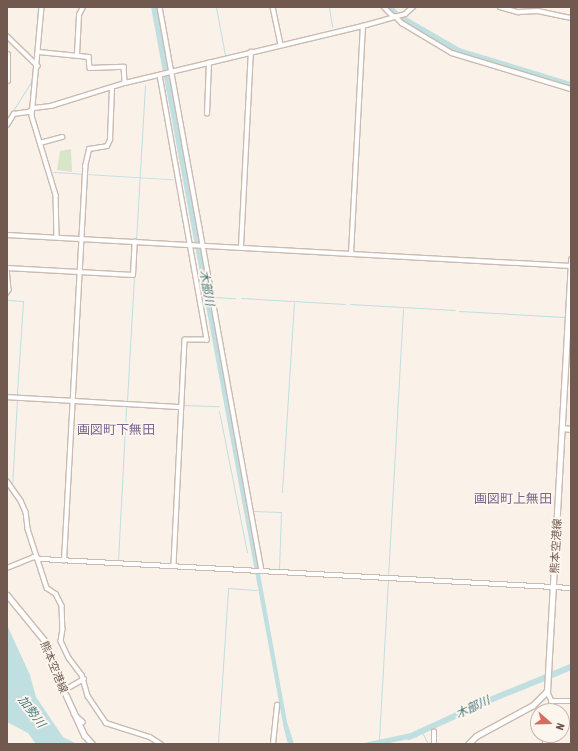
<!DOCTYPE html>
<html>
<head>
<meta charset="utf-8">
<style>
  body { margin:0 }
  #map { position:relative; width:578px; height:751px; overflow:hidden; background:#faf2e9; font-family:"Asap Condensed","Noto Sans JP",sans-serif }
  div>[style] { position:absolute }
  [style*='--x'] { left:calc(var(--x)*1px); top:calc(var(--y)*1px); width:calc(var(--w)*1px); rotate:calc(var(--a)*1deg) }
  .green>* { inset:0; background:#d7e6c9 }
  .water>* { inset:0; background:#bfdfe1 }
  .stream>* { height:1px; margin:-0.5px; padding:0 0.5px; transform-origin:0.5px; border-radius:0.5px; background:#bfdfe1 }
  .river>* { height:6px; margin:-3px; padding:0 3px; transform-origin:3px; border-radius:3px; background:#bfdfe1 }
  .roads { filter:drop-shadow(1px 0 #cbbab0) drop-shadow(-1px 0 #cbbab0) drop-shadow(0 1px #cbbab0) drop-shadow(0 -1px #cbbab0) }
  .minor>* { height:3.5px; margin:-1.75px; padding:0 1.75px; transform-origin:1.75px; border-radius:1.75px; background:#fff }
  .secondary>* { height:5px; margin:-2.5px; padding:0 2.5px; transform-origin:2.5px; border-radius:2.5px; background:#fff }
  span { translate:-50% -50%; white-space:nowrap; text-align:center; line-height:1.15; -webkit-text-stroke:3.5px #fdf6ef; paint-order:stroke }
  .street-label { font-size:11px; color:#71594f }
  .water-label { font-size:12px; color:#48777b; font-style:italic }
  .quarter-label { font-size:13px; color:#7d678d }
  .frame { position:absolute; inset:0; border:8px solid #71594f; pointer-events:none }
  .north { position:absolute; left:530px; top:703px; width:40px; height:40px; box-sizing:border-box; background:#fdf6ef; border:1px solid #c5b7af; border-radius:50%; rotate:110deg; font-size:11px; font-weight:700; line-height:16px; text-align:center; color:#71594f }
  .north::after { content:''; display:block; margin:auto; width:14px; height:18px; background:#d56e5d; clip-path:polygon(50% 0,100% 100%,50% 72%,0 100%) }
</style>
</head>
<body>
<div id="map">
  <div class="green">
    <i style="clip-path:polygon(71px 149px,72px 172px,57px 170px,60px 151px)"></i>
  </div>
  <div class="water">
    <i style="clip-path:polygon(151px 7px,157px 7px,287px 722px,294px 744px,288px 744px,284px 729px)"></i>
    <i style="clip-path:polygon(7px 625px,30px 675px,36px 697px,63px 737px,77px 744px,36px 744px,28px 733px,7px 722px)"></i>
    <i style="clip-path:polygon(416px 732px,418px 737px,385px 744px,359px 744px)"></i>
  </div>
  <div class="stream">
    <i style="--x:216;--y:7;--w:49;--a:79.4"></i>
    <i style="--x:329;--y:7;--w:20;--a:81"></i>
    <i style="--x:35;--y:60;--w:53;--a:-86.8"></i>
    <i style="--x:7;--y:120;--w:45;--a:-57.7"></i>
    <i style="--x:31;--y:82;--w:17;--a:-80"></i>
    <i style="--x:53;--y:172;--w:129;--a:3.5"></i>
    <i style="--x:136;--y:241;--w:156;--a:-86.7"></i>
    <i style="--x:213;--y:297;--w:22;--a:3"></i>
    <i style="--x:241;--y:298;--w:104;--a:3.3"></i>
    <i style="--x:8;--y:300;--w:15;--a:4"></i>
    <i style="--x:23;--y:301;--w:94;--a:93.7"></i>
    <i style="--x:17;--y:395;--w:163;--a:3.5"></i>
    <i style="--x:350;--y:304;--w:105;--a:3.3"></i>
    <i style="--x:459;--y:311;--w:106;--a:3.2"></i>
    <i style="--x:127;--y:401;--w:125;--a:-86.8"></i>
    <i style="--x:183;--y:405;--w:36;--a:2"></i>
    <i style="--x:219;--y:411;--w:144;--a:78.8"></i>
    <i style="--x:12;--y:487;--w:87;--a:-86.7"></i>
    <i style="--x:282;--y:492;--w:190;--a:-86.4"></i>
    <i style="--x:253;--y:511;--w:28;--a:2"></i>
    <i style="--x:281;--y:512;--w:57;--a:92"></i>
    <i style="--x:118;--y:561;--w:155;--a:-87"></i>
    <i style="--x:388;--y:577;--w:269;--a:-86.8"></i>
    <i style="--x:422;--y:732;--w:13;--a:63"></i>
    <i style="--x:379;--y:740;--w:160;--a:-86.8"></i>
    <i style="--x:218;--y:744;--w:156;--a:-86.3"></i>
    <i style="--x:228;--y:588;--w:29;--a:4"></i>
  </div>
  <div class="river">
    <i style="--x:389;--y:7;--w:8;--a:45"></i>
    <i style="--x:402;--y:18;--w:66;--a:30.1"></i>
    <i style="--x:459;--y:51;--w:117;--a:16.9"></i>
    <i style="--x:409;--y:737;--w:89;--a:-24.6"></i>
    <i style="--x:490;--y:700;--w:87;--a:-22.2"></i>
  </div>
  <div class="roads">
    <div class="minor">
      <i style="--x:42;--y:7;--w:109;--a:95.2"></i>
      <i style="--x:32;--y:116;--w:83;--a:73.1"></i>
      <i style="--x:56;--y:195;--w:42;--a:88.6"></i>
      <i style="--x:160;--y:7;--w:573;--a:79.75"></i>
      <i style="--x:273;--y:7;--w:38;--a:78"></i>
      <i style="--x:384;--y:7;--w:14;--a:45"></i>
      <i style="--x:500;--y:7;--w:19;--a:16"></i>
      <i style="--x:518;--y:12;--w:20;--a:-3"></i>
      <i style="--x:538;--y:11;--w:34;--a:12"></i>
      <i style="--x:395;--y:16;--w:10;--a:45"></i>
      <i style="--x:402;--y:23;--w:58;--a:31"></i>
      <i style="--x:452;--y:53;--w:124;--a:16.8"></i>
      <i style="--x:7;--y:36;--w:43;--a:44.1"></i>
      <i style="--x:39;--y:52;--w:50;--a:5.7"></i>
      <i style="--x:89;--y:57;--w:11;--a:85"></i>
      <i style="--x:90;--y:68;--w:34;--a:-2"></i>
      <i style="--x:124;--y:67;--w:16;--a:86"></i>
      <i style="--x:77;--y:55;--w:40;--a:-87.1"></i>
      <i style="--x:79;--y:15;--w:9;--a:-63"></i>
      <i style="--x:160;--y:75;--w:269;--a:79.9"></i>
      <i style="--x:207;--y:340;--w:22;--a:180"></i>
      <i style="--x:185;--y:340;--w:226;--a:92.8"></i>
      <i style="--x:207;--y:114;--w:51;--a:-87.8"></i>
      <i style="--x:7;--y:125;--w:13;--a:-58"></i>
      <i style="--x:14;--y:114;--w:15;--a:-8"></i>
      <i style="--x:29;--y:112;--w:6;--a:-39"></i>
      <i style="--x:34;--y:108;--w:17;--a:-7"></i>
      <i style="--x:51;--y:106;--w:77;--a:-17.3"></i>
      <i style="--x:125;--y:83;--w:245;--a:-13.5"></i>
      <i style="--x:363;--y:26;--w:44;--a:-15.9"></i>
      <i style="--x:405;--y:14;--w:11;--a:-41"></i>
      <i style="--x:40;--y:143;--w:23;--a:-15"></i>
      <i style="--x:7;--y:235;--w:565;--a:3.15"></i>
      <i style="--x:241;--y:247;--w:195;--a:-87.1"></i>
      <i style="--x:351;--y:254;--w:228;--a:-87"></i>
      <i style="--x:7;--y:268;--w:126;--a:3.2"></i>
      <i style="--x:133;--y:275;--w:33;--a:-87"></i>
      <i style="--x:7;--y:268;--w:22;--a:85"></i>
      <i style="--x:9;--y:290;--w:4;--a:124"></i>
      <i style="--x:7;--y:397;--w:174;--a:3.3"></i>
      <i style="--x:7;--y:481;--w:24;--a:55"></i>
      <i style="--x:21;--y:501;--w:12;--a:66"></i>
      <i style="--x:26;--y:512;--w:17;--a:83"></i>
      <i style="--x:28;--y:529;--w:62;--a:72.1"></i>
      <i style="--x:47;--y:588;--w:11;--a:34"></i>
      <i style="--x:56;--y:594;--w:13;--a:63"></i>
      <i style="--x:62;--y:606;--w:23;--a:88"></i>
      <i style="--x:63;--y:629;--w:12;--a:99"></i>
      <i style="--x:61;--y:641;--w:19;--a:65"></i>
      <i style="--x:69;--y:658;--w:21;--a:53"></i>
      <i style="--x:82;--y:675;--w:22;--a:74"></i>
      <i style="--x:88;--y:696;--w:32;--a:56"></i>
      <i style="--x:106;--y:723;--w:46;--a:17.7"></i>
      <i style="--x:150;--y:737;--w:13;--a:32"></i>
      <i style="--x:64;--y:561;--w:395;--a:-86.9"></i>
      <i style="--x:85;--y:167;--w:18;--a:-77"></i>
      <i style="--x:89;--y:149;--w:18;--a:-9"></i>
      <i style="--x:107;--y:146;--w:7;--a:-63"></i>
      <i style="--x:110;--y:140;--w:51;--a:-87.8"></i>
      <i style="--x:7;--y:568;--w:29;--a:-22"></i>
      <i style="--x:34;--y:557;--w:7;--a:16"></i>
      <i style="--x:41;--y:559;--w:531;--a:3.13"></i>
      <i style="--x:70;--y:687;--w:16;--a:-30"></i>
      <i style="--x:547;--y:691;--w:11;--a:63"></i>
      <i style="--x:552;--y:701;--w:10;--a:96"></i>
      <i style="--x:552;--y:701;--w:19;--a:0"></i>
      <i style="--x:74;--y:714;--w:12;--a:42"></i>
      <i style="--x:273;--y:744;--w:39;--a:-84"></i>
      <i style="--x:434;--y:744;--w:12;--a:-90"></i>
      <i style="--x:545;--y:744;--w:9;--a:-84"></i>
    </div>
    <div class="secondary">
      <i style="--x:7;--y:54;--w:26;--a:90"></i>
      <i style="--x:562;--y:428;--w:9;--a:6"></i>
      <i style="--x:7;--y:595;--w:58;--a:50.6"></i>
      <i style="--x:44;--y:640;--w:53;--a:68.8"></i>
      <i style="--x:63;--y:689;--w:51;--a:65.5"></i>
      <i style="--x:84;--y:735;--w:12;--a:48"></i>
      <i style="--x:468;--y:744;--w:11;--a:-45"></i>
      <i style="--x:476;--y:736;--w:65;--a:-28.5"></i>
      <i style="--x:533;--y:705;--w:20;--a:-45"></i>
      <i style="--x:547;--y:691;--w:433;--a:-86.8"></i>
    </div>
  </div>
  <div class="street-label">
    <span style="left:556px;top:546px;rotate:-87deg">熊本空港線</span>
    <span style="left:54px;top:667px;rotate:68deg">熊本空港線</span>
  </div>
  <div class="water-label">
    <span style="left:206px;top:288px;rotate:80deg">木部川</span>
    <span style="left:473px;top:708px;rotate:-25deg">木部川</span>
    <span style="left:31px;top:712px;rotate:53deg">加勢川</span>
  </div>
  <div class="quarter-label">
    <span style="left:116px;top:430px">画図町下無田</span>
    <span style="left:513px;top:499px">画図町上無田</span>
  </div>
  <div class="frame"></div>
  <div class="north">N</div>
</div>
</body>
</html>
